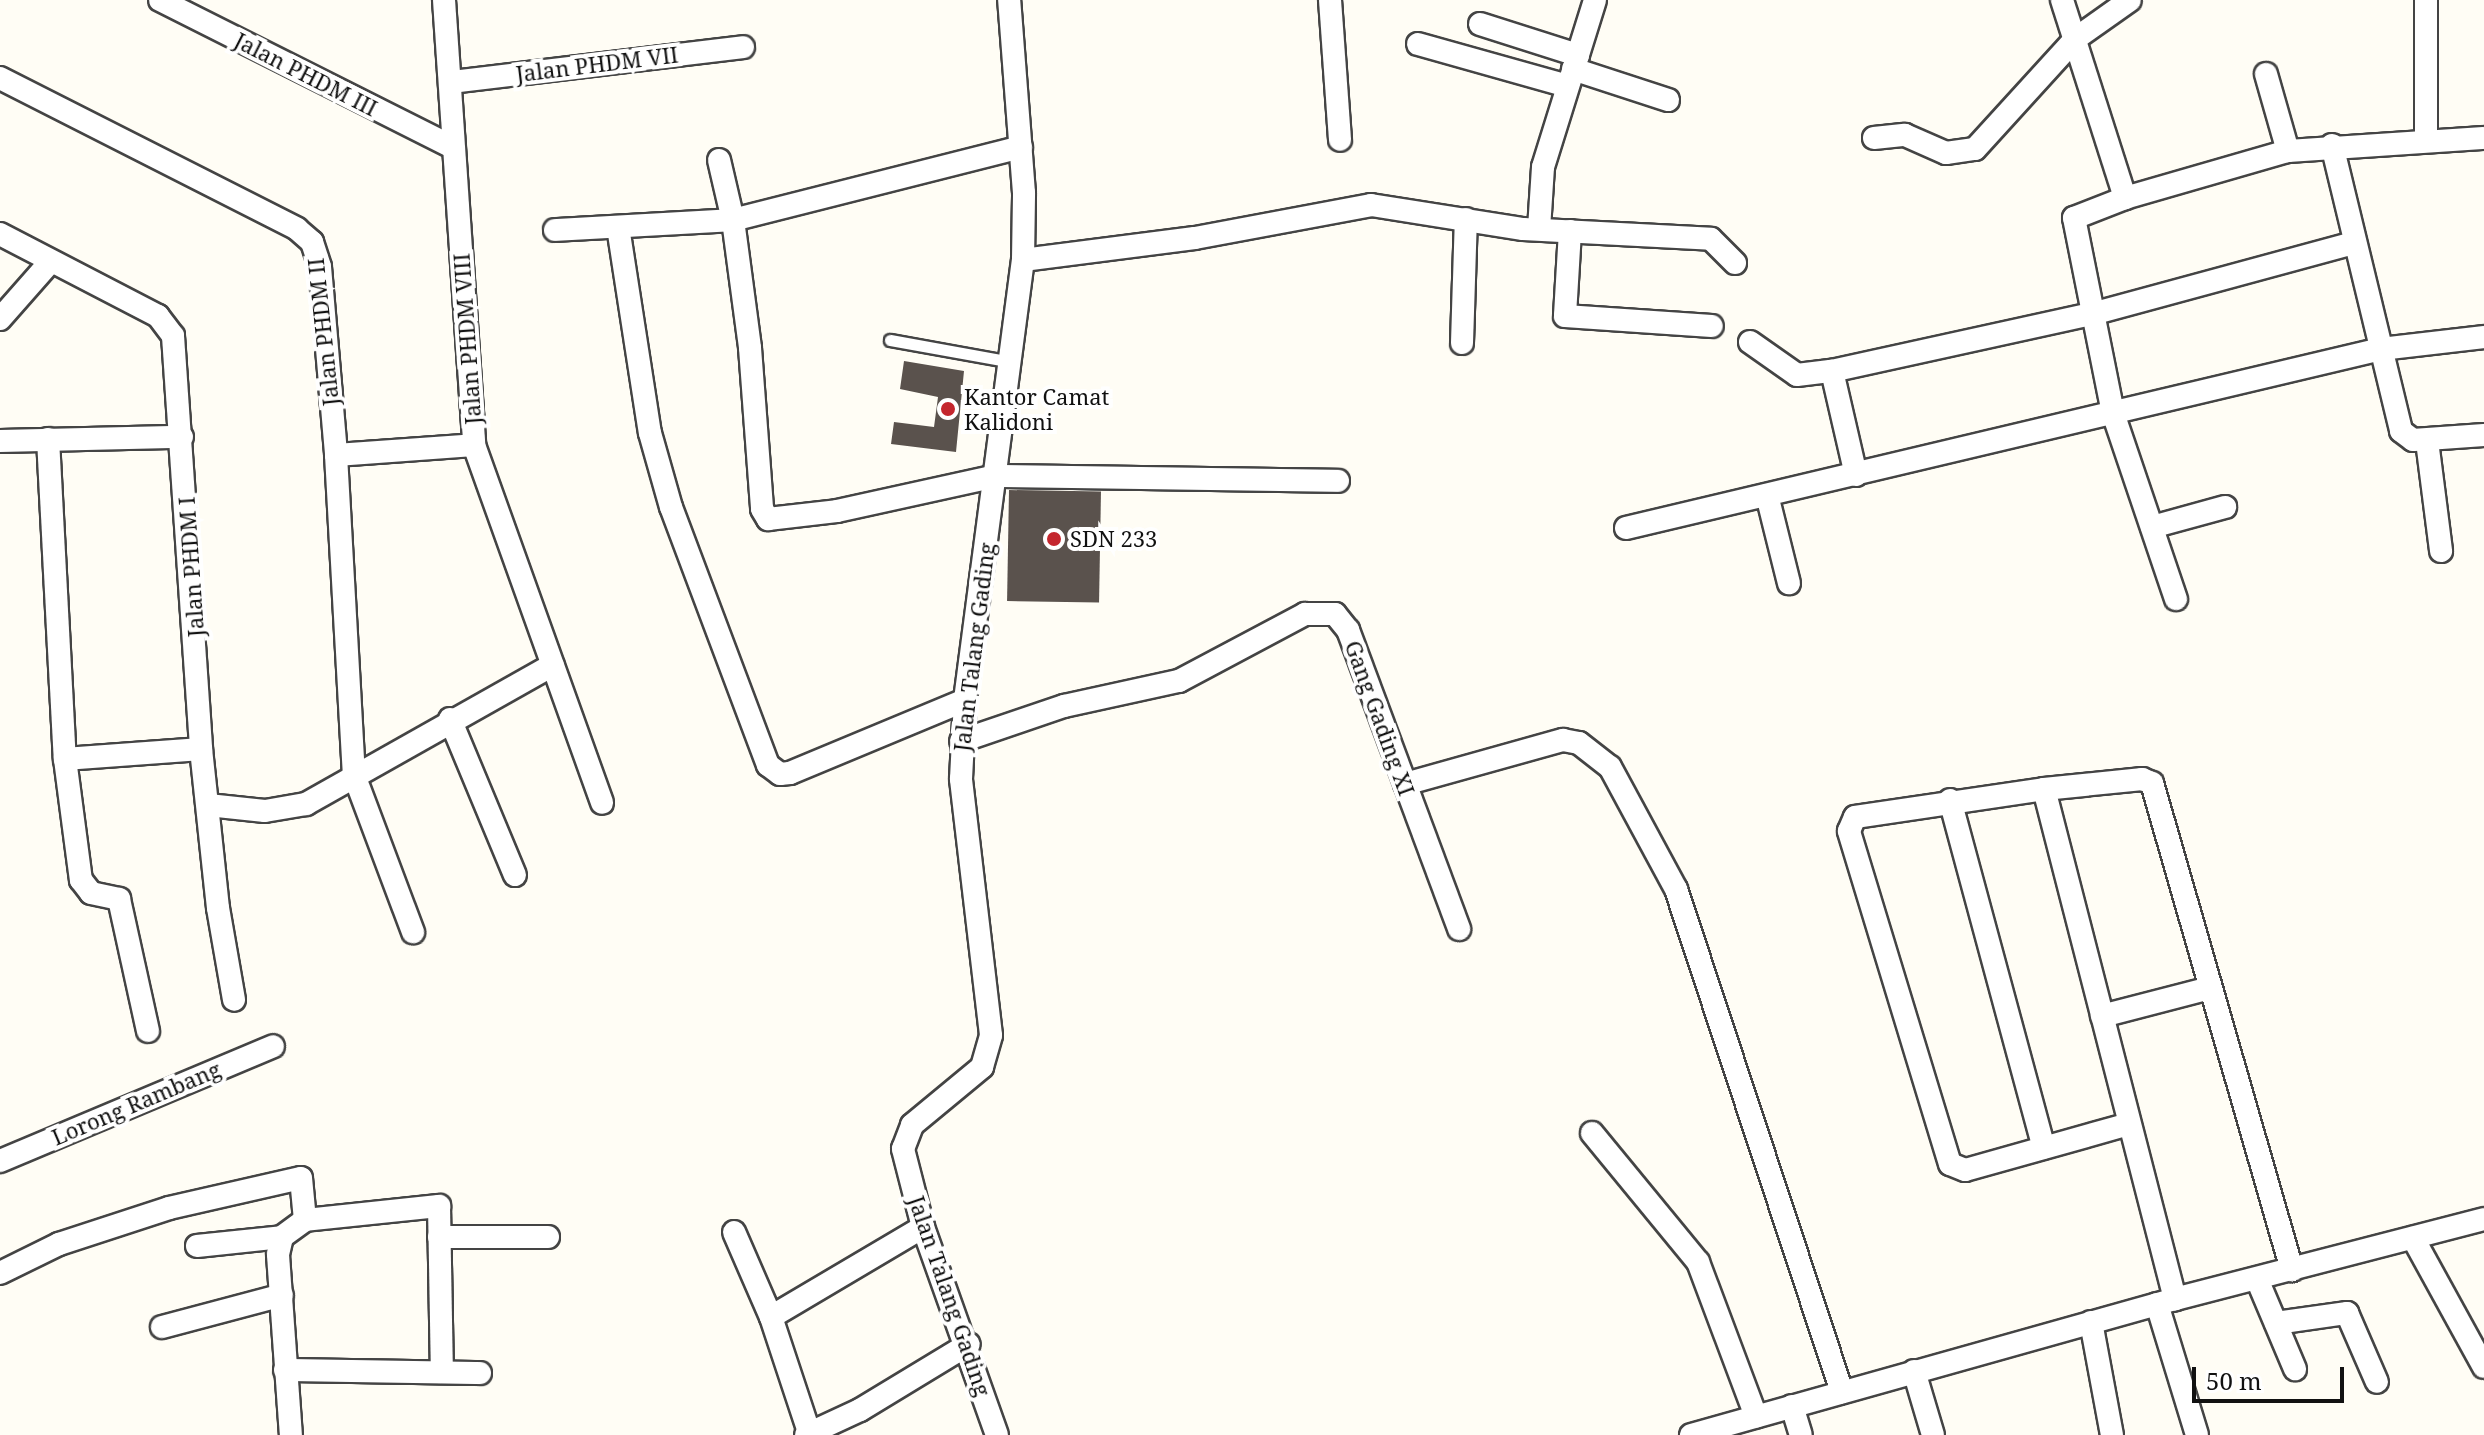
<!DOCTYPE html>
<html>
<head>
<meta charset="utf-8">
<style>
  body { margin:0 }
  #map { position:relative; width:2484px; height:1435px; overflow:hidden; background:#fffdf5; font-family:"Noto Serif",serif }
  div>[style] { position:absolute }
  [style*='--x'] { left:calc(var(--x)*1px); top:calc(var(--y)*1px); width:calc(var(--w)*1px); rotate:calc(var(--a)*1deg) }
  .building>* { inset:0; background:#5a524d; transform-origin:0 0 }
  .roads { filter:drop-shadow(2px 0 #444) drop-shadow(-2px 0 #444) drop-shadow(0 2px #444) drop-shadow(0 -2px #444) }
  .lane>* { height:11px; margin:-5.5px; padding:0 5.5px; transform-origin:5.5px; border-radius:5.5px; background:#fff }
  .street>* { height:22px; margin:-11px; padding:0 11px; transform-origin:11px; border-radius:11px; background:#fff }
  .dots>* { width:22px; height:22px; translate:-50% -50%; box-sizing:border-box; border:4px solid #fff; border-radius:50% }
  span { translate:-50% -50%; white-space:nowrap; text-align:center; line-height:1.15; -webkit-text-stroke:8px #fff; paint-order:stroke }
  .street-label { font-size:22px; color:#111 }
  .poi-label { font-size:22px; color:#111 }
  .left { translate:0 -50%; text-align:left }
  .scale { position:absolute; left:2192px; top:1367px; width:152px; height:36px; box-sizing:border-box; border:4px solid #111; border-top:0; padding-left:10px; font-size:24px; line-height:28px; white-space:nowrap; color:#111; -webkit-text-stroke:6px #fff; paint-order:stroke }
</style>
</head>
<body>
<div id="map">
  <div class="building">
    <i style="clip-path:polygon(904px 361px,964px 371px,956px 452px,891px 444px,894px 422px,934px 427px,938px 397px,900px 389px)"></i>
    <i style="left:1009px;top:490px;width:92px;height:111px;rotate:1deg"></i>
  </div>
  <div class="roads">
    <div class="lane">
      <i style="--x:890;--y:340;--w:119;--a:10.2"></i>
    </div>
    <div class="street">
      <i style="--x:160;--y:0;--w:327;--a:26.7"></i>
      <i style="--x:444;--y:0;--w:446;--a:86.1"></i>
      <i style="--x:474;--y:445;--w:380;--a:70.3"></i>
      <i style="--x:1330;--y:0;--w:140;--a:85.9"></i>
      <i style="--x:2062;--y:0;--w:208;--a:72.3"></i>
      <i style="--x:2426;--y:0;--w:139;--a:90"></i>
      <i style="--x:1480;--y:24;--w:103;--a:17.6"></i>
      <i style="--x:1418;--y:44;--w:155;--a:15.7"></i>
      <i style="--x:1573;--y:69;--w:100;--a:18.1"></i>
      <i style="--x:2266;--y:74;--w:80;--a:74.1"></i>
      <i style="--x:0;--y:78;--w:333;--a:26.9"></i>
      <i style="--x:297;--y:229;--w:20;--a:41"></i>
      <i style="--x:312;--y:242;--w:26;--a:72"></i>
      <i style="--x:320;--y:267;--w:189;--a:85.1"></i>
      <i style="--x:336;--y:455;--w:321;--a:86.8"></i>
      <i style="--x:354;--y:775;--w:168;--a:69.4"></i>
      <i style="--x:451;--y:82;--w:294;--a:-6.8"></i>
      <i style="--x:1874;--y:138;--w:31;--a:-6"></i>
      <i style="--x:1905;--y:135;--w:45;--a:23.7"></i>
      <i style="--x:1946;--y:153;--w:29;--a:-8"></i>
      <i style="--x:1975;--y:149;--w:149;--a:-47.7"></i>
      <i style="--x:2075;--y:39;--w:67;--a:-35.3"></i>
      <i style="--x:2332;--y:145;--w:294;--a:76.4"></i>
      <i style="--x:2401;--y:431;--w:15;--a:37"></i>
      <i style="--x:2413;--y:440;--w:71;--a:-4"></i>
      <i style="--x:719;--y:160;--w:62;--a:76.9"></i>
      <i style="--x:733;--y:220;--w:129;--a:82.4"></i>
      <i style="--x:750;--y:348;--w:161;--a:85.7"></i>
      <i style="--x:762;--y:509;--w:12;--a:59"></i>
      <i style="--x:768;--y:519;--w:69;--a:-6.6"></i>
      <i style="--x:837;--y:511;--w:163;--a:-12.4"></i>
      <i style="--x:996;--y:476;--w:342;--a:0.8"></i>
      <i style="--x:618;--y:227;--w:208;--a:81.2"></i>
      <i style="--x:650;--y:433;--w:77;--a:74.2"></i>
      <i style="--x:671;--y:507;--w:276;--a:69.4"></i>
      <i style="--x:768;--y:765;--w:15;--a:37"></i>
      <i style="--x:780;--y:774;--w:10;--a:-6"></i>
      <i style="--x:790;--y:773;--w:190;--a:-22.6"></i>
      <i style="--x:1539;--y:229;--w:62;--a:-86.3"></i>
      <i style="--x:1543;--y:167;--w:175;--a:-72.7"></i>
      <i style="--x:555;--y:230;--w:178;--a:-3.2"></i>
      <i style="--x:733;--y:220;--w:297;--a:-14.2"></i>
      <i style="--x:1570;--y:231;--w:85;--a:93.4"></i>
      <i style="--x:1565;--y:316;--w:147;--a:3.9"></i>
      <i style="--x:0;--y:234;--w:178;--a:27.4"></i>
      <i style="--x:158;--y:316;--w:25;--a:53"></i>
      <i style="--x:173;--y:336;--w:414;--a:86.1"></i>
      <i style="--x:201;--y:749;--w:160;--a:83.9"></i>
      <i style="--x:218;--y:908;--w:93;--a:80.1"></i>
      <i style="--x:1023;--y:260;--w:173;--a:-7.3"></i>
      <i style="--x:1195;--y:238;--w:179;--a:-10.6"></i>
      <i style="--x:1371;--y:205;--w:154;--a:9"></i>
      <i style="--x:1523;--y:229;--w:188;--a:3"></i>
      <i style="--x:1711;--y:239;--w:34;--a:45"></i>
      <i style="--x:0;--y:319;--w:77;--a:-48.7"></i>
      <i style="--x:1750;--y:342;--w:57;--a:35.1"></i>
      <i style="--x:1797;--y:375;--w:35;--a:-7"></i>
      <i style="--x:1462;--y:343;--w:124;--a:-88.2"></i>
      <i style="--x:48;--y:439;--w:320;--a:87"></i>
      <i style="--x:65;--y:759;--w:136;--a:-4.2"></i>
      <i style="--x:0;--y:441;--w:182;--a:-1.3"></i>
      <i style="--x:2427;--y:441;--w:111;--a:82.7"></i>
      <i style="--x:336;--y:455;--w:138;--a:-4.1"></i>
      <i style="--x:1856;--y:475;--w:107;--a:-103"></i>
      <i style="--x:1832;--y:371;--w:266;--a:-12.4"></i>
      <i style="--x:2092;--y:314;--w:271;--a:-15.2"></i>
      <i style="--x:1767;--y:495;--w:91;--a:76"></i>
      <i style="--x:2152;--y:527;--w:76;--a:-15.3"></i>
      <i style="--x:1626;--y:528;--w:776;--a:-13.34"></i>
      <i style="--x:2381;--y:349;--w:104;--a:-6.6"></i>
      <i style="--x:2176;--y:599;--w:196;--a:-108.7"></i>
      <i style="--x:2113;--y:413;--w:199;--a:-101.3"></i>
      <i style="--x:2074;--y:218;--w:55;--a:-21.4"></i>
      <i style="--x:2125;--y:198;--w:170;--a:-16.1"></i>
      <i style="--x:2288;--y:151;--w:196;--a:-3.8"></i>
      <i style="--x:450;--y:719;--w:169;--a:67.4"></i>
      <i style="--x:961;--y:741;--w:109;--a:-18.8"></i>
      <i style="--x:1064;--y:706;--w:118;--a:-12.3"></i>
      <i style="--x:1179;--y:681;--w:143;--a:-28"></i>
      <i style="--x:1305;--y:614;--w:30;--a:0"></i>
      <i style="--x:1335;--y:614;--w:21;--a:51"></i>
      <i style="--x:1348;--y:630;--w:319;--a:69.6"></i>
      <i style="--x:65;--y:759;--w:122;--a:82.5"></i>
      <i style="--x:81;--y:880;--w:16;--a:52"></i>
      <i style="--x:91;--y:893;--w:29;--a:12"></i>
      <i style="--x:119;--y:899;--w:135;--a:77.6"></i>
      <i style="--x:1405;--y:784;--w:164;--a:-15.6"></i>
      <i style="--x:1563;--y:740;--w:16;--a:11"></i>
      <i style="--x:1579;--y:743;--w:39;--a:38"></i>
      <i style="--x:1610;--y:767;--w:139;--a:61.6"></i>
      <i style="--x:1676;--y:889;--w:530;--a:71.74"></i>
      <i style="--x:2044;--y:789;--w:527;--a:75.59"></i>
      <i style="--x:1950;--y:800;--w:360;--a:74.9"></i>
      <i style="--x:208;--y:805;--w:57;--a:6"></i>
      <i style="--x:265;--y:811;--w:42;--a:-9.7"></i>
      <i style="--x:306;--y:804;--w:283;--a:-29.4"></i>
      <i style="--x:2102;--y:1016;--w:112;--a:-14.5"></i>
      <i style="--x:2129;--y:1124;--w:170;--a:164.3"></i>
      <i style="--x:1965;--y:1170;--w:16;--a:-158"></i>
      <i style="--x:1950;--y:1164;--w:348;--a:-106.9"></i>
      <i style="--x:1849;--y:831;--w:15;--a:-67"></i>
      <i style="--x:1855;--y:817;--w:191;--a:-8.4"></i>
      <i style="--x:2044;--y:789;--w:99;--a:-5.8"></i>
      <i style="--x:2142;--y:779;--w:11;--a:22"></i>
      <i style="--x:2152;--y:783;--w:507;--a:73.96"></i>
      <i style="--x:1592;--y:1133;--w:167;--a:50.6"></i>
      <i style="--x:1698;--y:1262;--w:165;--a:69.4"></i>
      <i style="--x:0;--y:1161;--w:296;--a:-22.8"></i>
      <i style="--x:305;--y:1220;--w:135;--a:-6"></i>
      <i style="--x:439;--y:1206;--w:166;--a:89"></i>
      <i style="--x:734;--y:1232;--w:93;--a:66.5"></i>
      <i style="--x:771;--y:1317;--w:177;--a:-30.6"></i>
      <i style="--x:439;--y:1237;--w:109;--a:0"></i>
      <i style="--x:2413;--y:1238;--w:147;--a:61.2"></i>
      <i style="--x:197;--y:1246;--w:85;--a:-6"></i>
      <i style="--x:0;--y:1273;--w:66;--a:-26.2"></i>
      <i style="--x:59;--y:1244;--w:116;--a:-18.1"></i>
      <i style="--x:169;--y:1208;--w:135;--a:-12.8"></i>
      <i style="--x:301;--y:1178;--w:42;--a:84.6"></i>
      <i style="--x:305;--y:1220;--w:29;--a:144"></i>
      <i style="--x:282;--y:1237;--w:18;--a:103"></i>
      <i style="--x:278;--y:1255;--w:180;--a:85.9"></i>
      <i style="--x:2257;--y:1279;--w:98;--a:67.1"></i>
      <i style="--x:2157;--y:1304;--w:137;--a:73"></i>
      <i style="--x:771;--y:1317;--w:124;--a:71.7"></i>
      <i style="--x:2091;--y:1322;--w:115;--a:79.5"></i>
      <i style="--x:2276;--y:1323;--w:72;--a:-8"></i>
      <i style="--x:2347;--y:1313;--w:75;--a:66.5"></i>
      <i style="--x:162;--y:1327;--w:124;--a:-14.9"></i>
      <i style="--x:285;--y:1370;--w:195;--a:0.9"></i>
      <i style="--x:1914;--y:1371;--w:67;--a:73.5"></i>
      <i style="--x:1792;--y:1406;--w:30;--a:73"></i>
      <i style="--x:806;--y:1435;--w:60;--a:-24.8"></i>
      <i style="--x:860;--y:1410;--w:127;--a:-31.2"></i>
      <i style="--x:997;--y:1435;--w:221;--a:-109.6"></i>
      <i style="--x:923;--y:1227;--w:81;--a:-104.4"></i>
      <i style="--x:903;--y:1149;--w:26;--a:-69"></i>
      <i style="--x:912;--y:1125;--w:91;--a:-39.6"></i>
      <i style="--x:982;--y:1067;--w:33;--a:-74"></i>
      <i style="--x:991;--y:1035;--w:258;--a:-96.7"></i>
      <i style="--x:961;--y:779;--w:79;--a:-87.1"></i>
      <i style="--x:965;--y:700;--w:444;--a:-82.5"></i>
      <i style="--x:1023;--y:260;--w:67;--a:-89.1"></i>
      <i style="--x:1024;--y:193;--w:194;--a:-94.4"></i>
      <i style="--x:1691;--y:1435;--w:503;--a:-15.69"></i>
      <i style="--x:2175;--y:1299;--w:319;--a:-14.5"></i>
    </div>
  </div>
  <div class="dots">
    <i style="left:948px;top:409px;background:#c4262e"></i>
    <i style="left:1054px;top:539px;background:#c4262e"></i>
  </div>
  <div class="street-label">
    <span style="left:597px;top:64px;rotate:-7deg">Jalan PHDM VII</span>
    <span style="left:306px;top:74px;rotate:27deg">Jalan PHDM III</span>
    <span style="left:323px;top:332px;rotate:-96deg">Jalan PHDM II</span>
    <span style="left:467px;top:339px;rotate:-94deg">Jalan PHDM VIII</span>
    <span style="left:191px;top:567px;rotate:-94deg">Jalan PHDM I</span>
    <span style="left:974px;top:647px;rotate:-83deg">Jalan Talang Gading</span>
    <span style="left:1380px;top:718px;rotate:70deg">Gang Gading XI</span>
    <span style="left:136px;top:1103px;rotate:-23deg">Lorong Rambang</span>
    <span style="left:950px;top:1296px;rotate:71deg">Jalan Talang Gading</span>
  </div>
  <div class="poi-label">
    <span class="left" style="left:964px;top:409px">Kantor Camat<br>Kalidoni</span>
    <span class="left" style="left:1070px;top:539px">SDN 233</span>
  </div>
  <div class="scale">50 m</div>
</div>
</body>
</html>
